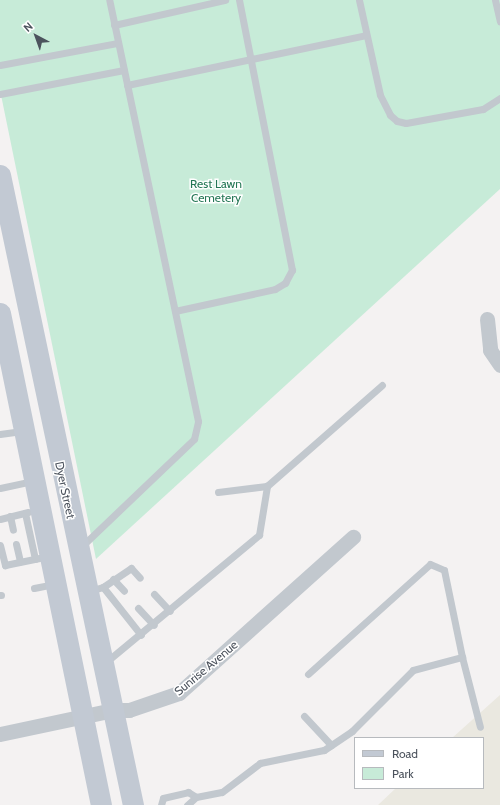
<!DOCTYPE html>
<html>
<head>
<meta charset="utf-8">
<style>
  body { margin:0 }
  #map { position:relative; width:500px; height:805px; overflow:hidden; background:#f4f2f2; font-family:Cabin,sans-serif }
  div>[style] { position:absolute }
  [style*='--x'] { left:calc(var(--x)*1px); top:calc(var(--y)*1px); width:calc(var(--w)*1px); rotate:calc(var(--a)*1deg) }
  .commercial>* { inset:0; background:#eae8e0 }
  .green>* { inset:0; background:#c7ebd8 }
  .service>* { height:7px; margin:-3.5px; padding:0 3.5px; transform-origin:3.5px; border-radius:3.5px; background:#c2c8ce }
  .minor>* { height:15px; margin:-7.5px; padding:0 7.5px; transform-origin:7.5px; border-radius:7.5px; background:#c2c8ce }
  .secondary>* { height:21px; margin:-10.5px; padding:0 10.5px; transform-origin:10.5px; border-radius:10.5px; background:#c2c9d3 }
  span { translate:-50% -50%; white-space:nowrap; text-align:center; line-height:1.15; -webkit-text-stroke:3px #fff; paint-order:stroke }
  .park-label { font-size:12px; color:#247755 }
  .street-label { font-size:12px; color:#4c535d }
  .legend { position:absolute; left:354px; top:737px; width:130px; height:52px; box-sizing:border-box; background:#fff; border:1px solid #b7babe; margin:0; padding:5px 7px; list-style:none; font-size:12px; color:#4c535d }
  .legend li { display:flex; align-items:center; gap:8px; height:20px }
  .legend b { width:20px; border:1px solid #b7babe }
  .north { position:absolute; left:16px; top:16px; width:40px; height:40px; -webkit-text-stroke:3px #fff; paint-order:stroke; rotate:319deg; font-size:11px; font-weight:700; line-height:16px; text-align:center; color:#4c535d }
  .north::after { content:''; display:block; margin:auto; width:14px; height:18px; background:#4c535d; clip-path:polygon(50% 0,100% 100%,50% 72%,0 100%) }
</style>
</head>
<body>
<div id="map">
  <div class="commercial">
    <i style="clip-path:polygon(500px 695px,500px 805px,378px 805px,396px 788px,483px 788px,483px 738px,452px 738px)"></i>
  </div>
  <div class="green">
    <i style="clip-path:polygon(0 0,500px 0,500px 189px,96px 559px,0 90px)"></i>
  </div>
  <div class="service">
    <i style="--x:359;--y:0;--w:97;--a:77.5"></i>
    <i style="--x:380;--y:95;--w:22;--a:63"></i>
    <i style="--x:390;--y:115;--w:9;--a:41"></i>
    <i style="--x:397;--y:121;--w:9;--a:13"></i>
    <i style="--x:406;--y:123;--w:78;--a:-10.3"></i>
    <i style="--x:483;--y:109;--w:20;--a:-33"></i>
    <i style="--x:495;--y:0;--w:22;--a:77"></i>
    <i style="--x:114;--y:25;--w:114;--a:-12.7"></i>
    <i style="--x:0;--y:65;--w:120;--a:-10.6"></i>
    <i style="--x:127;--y:85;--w:244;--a:-11.8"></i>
    <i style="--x:0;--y:94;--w:126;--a:-11"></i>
    <i style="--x:175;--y:311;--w:102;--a:-12.4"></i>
    <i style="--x:275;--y:289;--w:12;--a:-31"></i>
    <i style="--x:285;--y:283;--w:15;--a:-62"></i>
    <i style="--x:292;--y:270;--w:275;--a:-101.1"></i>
    <i style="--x:0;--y:434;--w:22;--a:-8"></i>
    <i style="--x:0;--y:488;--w:34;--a:-12"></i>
    <i style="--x:218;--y:492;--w:49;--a:-7"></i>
    <i style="--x:267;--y:486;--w:153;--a:-41.3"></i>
    <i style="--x:25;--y:513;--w:47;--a:77.7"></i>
    <i style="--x:10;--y:516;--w:14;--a:78"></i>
    <i style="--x:0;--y:519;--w:29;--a:-14"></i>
    <i style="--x:16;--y:544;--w:18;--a:77"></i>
    <i style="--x:0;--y:545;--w:21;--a:76"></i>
    <i style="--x:5;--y:565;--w:45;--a:-11.6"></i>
    <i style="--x:82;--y:546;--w:155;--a:-43.7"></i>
    <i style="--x:194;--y:439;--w:18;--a:-77"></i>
    <i style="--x:198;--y:421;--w:430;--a:-101.9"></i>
    <i style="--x:113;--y:579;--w:16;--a:47"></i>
    <i style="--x:103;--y:587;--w:61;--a:51.6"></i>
    <i style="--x:34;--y:588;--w:20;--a:-11"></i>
    <i style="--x:89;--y:591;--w:15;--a:-16"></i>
    <i style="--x:103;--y:587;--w:34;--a:-34"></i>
    <i style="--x:131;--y:568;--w:13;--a:48"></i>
    <i style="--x:154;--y:594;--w:23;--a:47"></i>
    <i style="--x:0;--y:595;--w:1;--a:0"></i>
    <i style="--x:138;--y:608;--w:23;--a:47"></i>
    <i style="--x:106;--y:662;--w:199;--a:-39.7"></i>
    <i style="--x:259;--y:535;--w:50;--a:-80.7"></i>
    <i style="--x:308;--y:674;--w:164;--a:-42"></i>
    <i style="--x:430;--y:564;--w:15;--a:23"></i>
    <i style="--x:444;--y:570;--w:89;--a:78.3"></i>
    <i style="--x:304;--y:716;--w:40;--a:47"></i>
    <i style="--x:196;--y:797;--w:26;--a:-11"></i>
    <i style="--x:222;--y:792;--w:48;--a:-37.3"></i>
    <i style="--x:260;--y:763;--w:65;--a:-11.5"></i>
    <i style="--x:324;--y:750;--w:34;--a:-34"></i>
    <i style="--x:352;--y:731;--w:86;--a:-45"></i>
    <i style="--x:413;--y:670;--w:51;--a:-14.9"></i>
    <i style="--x:462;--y:657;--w:72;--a:75.6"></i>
    <i style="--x:161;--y:805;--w:7;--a:-74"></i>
    <i style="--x:163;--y:798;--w:26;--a:-13"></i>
    <i style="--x:188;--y:792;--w:9;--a:32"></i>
    <i style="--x:196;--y:797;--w:12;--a:138"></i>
  </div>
  <div class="minor">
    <i style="--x:487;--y:319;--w:31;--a:84"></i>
    <i style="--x:490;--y:350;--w:18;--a:56"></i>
    <i style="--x:0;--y:734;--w:116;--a:-12"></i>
    <i style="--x:113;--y:710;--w:16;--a:0"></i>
    <i style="--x:129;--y:710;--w:53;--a:-18.8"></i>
    <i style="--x:179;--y:693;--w:234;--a:-41.9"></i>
  </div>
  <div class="secondary">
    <i style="--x:0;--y:175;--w:644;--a:78.08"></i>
    <i style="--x:0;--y:313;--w:502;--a:78.4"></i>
  </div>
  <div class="park-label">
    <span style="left:216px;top:191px">Rest Lawn<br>Cemetery</span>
  </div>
  <div class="street-label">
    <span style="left:65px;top:490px;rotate:78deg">Dyer Street</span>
    <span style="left:206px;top:668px;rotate:-40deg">Sunrise Avenue</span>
  </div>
  <ul class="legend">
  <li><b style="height:5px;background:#c2c9d3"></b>Road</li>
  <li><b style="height:11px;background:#c7ebd8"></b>Park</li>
  </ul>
  <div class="north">N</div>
</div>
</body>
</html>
